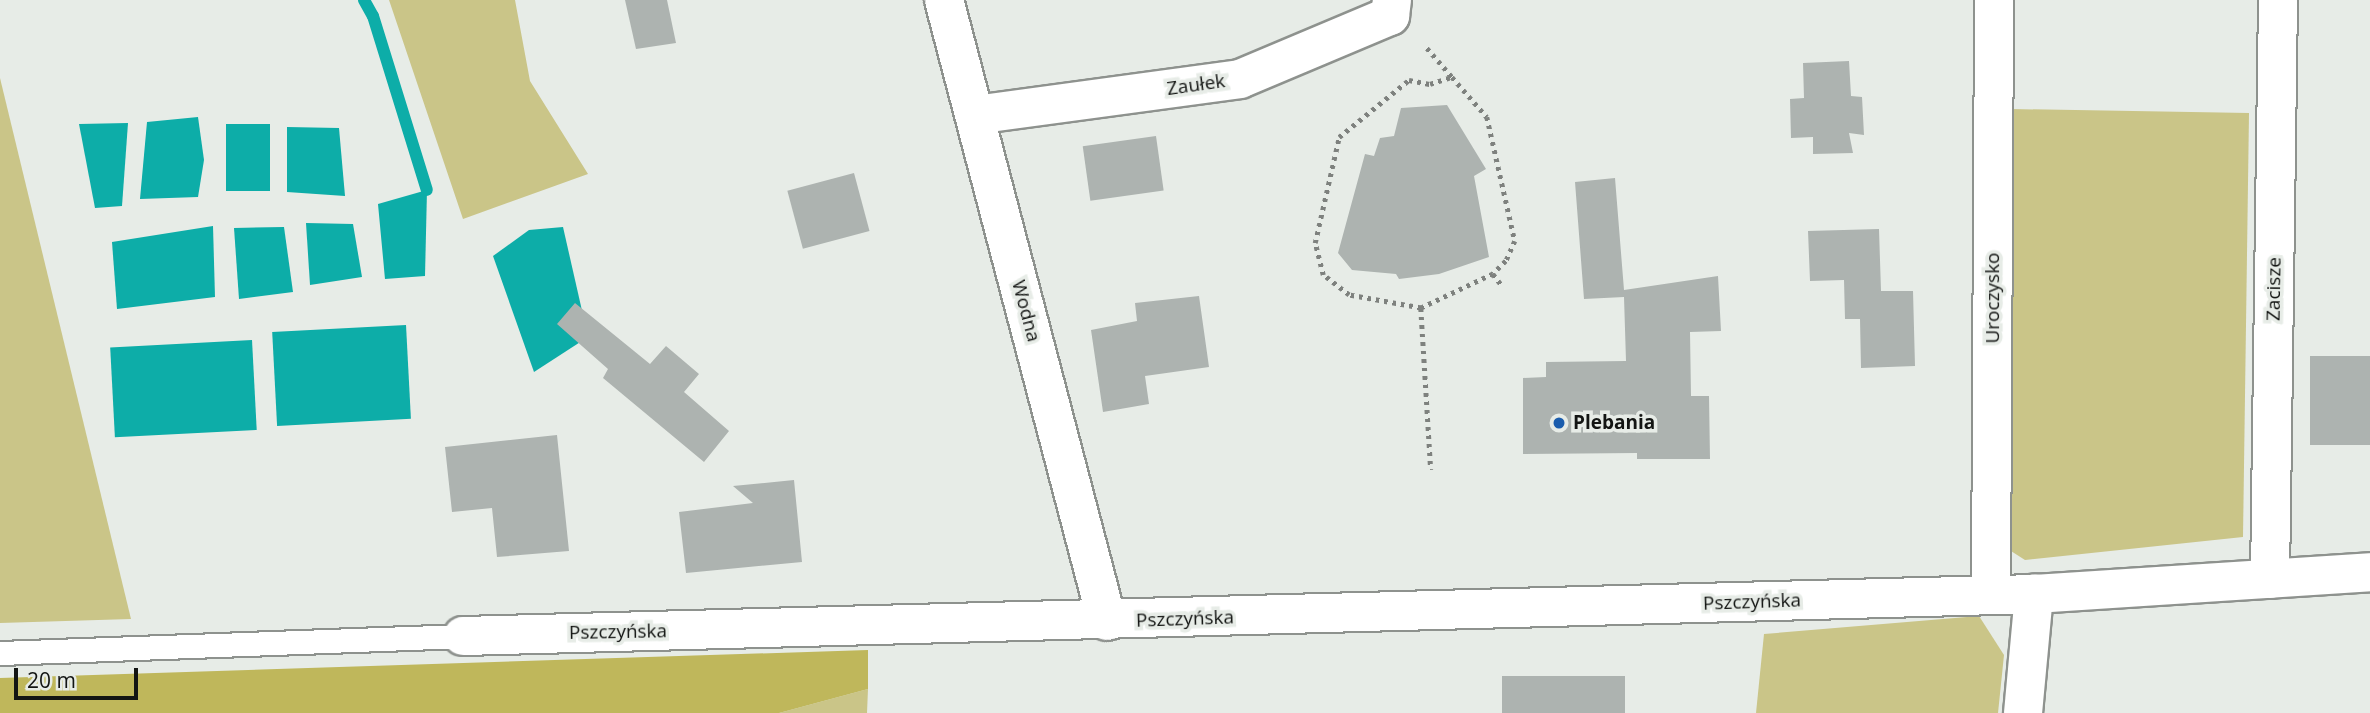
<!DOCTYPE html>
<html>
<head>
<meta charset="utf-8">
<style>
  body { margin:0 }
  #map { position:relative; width:2370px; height:713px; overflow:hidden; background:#e7ece7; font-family:"Open Sans",sans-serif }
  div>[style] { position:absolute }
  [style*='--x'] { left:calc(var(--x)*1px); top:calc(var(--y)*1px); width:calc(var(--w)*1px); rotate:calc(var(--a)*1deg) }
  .green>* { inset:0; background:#cac588 }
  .forest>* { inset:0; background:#bfb75b }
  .water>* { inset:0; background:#0dada8; transform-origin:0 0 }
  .stream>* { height:12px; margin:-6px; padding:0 6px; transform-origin:6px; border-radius:6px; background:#0dada8 }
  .building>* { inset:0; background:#adb3b0; transform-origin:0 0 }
  .path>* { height:4.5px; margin-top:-2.25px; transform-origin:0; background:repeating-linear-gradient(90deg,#7e817e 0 3.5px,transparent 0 8.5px) }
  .roads { filter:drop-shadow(2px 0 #8e928e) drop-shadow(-2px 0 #8e928e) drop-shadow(0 2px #8e928e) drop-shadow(0 -2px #8e928e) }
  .service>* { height:23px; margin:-11.5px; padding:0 11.5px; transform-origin:11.5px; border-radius:11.5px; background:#fff }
  .minor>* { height:38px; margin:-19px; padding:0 19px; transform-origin:19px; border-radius:19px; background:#fff }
  .dots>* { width:19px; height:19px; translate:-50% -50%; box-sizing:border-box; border:4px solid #e7ece7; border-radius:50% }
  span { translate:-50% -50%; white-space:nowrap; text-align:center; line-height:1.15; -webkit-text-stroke:7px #e7ece7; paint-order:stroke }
  .street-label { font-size:19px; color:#131513 }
  .poi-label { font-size:19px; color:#131513; font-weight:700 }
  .left { translate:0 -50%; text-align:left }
  .scale { position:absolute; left:14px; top:668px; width:124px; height:32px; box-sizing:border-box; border:4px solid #131513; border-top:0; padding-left:9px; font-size:21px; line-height:24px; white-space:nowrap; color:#131513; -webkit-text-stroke:5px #e7ece7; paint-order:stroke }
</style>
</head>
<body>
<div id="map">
  <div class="green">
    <i style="clip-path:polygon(389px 0,515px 0,530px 81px,588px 174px,463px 219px)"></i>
    <i style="clip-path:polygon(0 78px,131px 619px,0 623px)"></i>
    <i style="clip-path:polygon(2011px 109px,2249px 113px,2243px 537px,2025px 560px,2000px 544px)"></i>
    <i style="clip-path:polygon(1979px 616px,2004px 655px,1998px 713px,1756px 713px,1764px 634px)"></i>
    <i style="clip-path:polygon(868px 689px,867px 713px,779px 713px)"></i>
  </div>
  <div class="forest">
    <i style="clip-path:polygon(868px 650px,868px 689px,779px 713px,0 713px,0 678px)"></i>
  </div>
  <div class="water">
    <i style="clip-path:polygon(198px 117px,204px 160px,198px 197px,140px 199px,147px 122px)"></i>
    <i style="clip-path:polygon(128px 123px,122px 206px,95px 208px,79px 124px)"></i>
    <i style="left:226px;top:124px;width:44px;height:67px"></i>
    <i style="clip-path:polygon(287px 127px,339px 128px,345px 196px,287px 192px)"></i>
    <i style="clip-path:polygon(427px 190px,425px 276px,385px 279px,378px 204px)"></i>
    <i style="clip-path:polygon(306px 223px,353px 224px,362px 277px,310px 285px)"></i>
    <i style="clip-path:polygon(213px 226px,215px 297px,117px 309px,112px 242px)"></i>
    <i style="clip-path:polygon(284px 227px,293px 292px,239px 299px,234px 228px)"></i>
    <i style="clip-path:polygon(563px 227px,588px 337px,534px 372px,493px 256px,529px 230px)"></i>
    <i style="left:406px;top:325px;width:94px;height:134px;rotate:87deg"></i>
    <i style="left:252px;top:340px;width:90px;height:142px;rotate:87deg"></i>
  </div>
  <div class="stream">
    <i style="--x:364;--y:0;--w:18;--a:61"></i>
    <i style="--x:373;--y:16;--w:182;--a:72.8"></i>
  </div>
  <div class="building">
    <i style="clip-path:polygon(625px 0,667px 0,676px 43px,636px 49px)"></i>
    <i style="clip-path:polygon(1849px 61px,1851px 96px,1862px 97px,1864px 135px,1849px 133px,1853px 153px,1813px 154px,1813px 137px,1791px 138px,1790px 99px,1804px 98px,1803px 63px)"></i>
    <i style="clip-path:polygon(1447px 105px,1486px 169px,1474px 176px,1489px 257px,1439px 274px,1399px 279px,1396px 274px,1352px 270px,1338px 253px,1365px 154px,1374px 156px,1380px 138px,1394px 136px,1401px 108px)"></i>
    <i style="left:1156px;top:136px;width:55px;height:74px;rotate:82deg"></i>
    <i style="left:854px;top:173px;width:60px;height:69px;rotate:75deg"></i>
    <i style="clip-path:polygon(1615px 178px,1624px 290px,1718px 276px,1721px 331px,1690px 332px,1691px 396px,1709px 396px,1710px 459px,1637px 459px,1637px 453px,1523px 454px,1523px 378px,1546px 377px,1546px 362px,1626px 361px,1624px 297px,1584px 299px,1575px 182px)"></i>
    <i style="clip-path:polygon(1879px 229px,1881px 291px,1913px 291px,1915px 366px,1861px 368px,1860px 319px,1845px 319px,1844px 280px,1810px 281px,1808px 231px)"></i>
    <i style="clip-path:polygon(1199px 296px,1209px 367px,1145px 376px,1149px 404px,1103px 412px,1091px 330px,1137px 321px,1135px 303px)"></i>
    <i style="clip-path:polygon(575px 303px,650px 364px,666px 346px,699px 374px,684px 392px,729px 431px,704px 462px,603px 378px,608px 369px,557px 324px)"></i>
    <i style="left:2370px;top:356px;width:89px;height:60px;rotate:90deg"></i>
    <i style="clip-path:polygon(557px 435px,569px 551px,497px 557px,492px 508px,452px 512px,445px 447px)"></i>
    <i style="clip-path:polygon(794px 480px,802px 562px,686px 573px,679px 512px,753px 503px,733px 486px)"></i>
    <i style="left:1502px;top:676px;width:123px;height:37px"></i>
  </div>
  <div class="path">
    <i style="--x:1427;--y:48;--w:38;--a:49"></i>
    <i style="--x:1452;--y:77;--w:53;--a:48.8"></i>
    <i style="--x:1487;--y:117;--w:127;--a:77.3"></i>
    <i style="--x:1515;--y:241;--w:22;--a:114"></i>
    <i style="--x:1506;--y:261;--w:18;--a:135"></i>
    <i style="--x:1493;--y:274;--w:80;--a:154.7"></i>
    <i style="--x:1421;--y:308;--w:73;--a:-169.8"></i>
    <i style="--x:1349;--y:295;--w:33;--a:-142"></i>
    <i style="--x:1323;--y:275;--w:33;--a:-104"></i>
    <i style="--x:1315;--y:243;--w:109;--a:-77.2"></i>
    <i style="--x:1339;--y:137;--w:90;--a:-39.2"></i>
    <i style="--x:1409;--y:80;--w:21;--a:11"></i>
    <i style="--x:1430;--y:84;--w:23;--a:-18"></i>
    <i style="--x:1493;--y:274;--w:16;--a:52"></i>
    <i style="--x:1421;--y:308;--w:162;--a:86.5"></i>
  </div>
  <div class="roads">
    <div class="service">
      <i style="--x:0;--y:653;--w:463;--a:-2.1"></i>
    </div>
    <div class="minor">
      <i style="--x:944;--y:0;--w:642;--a:75.29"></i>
      <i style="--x:975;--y:115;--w:267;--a:-7.7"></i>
      <i style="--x:1240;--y:79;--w:163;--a:-22.8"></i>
      <i style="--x:1390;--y:16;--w:16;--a:-83"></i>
      <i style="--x:2270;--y:579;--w:579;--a:-89.21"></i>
      <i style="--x:1991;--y:595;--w:595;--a:-89.71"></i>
      <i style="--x:463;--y:636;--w:1572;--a:-1.53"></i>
      <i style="--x:2034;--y:594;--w:337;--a:-3.7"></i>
      <i style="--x:2023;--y:713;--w:120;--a:-84.7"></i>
    </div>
  </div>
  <div class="dots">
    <i style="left:1559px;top:423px;background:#1b5dad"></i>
  </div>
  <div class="street-label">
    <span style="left:1196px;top:85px;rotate:-8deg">Zaułek</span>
    <span style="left:2274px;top:289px;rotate:-89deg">Zacisze</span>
    <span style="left:1993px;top:298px;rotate:-90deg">Uroczysko</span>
    <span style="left:1026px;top:311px;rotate:75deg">Wodna</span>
    <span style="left:1752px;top:602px;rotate:-2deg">Pszczyńska</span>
    <span style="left:1185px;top:619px;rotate:-2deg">Pszczyńska</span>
    <span style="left:618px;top:632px;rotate:-1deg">Pszczyńska</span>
  </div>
  <div class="poi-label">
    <span class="left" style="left:1573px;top:423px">Plebania</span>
  </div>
  <div class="scale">20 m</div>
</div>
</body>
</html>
